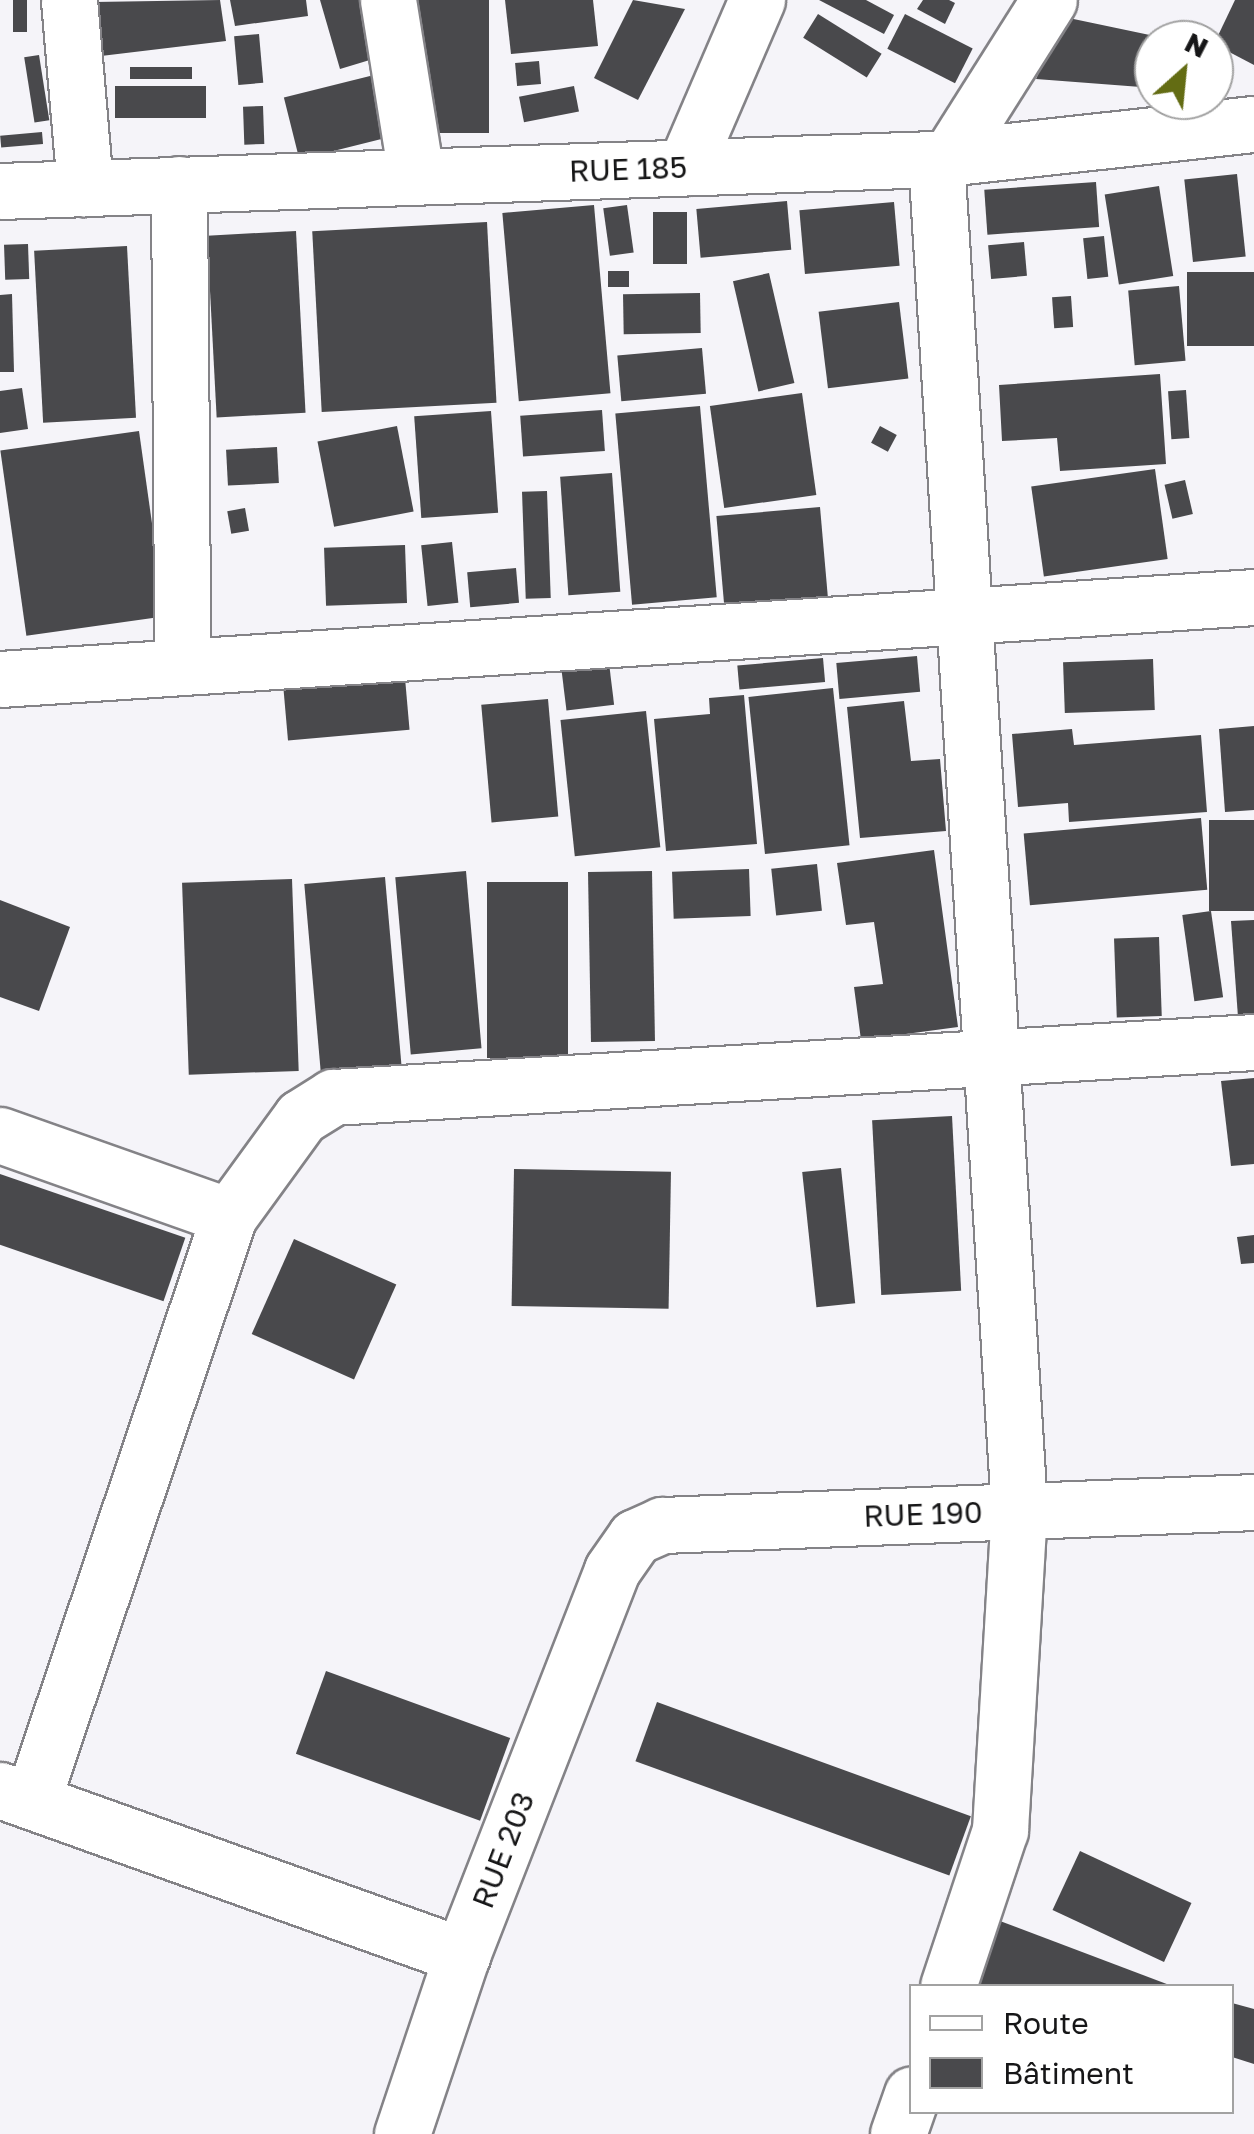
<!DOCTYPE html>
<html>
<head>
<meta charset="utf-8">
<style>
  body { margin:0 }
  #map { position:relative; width:1254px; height:2134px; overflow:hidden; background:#f5f4f9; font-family:"Golos Text",sans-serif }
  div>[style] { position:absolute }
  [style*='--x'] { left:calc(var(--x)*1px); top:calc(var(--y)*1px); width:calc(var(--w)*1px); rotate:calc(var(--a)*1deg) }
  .building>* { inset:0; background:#49494c; transform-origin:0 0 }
  .roads { filter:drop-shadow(2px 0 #848387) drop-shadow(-2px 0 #848387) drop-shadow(0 2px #848387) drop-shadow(0 -2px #848387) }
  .minor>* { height:55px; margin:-27.5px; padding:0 27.5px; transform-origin:27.5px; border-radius:27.5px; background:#fff }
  span { translate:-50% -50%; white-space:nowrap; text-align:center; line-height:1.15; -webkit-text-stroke:10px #fff; paint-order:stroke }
  .street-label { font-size:30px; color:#161617 }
  .legend { position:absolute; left:909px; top:1984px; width:325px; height:130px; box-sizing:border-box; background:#fff; border:2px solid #a2a2a2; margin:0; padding:12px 18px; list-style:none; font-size:30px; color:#161617 }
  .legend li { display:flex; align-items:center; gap:20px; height:50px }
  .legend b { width:50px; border:2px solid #a2a2a2 }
  .north { position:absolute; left:1134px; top:20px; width:100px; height:100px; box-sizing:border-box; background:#fff; border:2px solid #a2a2a2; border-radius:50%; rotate:27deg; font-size:28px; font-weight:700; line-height:40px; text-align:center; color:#161617 }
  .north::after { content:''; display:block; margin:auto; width:35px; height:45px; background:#636c13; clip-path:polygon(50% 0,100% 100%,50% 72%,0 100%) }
</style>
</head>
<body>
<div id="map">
  <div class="building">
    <i style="left:13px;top:0;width:14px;height:32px"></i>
    <i style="clip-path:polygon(220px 0,226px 41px,101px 56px,94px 2px)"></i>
    <i style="clip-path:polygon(230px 0,306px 0,308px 16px,235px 26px)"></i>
    <i style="clip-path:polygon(320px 0,367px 0,383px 56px,340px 69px)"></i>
    <i style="left:414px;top:0;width:75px;height:133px"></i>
    <i style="clip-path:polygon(505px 0,593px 0,598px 46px,511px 54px)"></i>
    <i style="clip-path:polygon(633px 0,685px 9px,638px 100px,594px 78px)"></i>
    <i style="clip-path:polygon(819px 0,866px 0,894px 15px,884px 34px)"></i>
    <i style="clip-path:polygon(923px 0,949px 0,955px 3px,945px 24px,917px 9px)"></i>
    <i style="clip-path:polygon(1235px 0,1254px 0,1254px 65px,1214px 44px)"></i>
    <i style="left:818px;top:14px;width:75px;height:28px;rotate:32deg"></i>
    <i style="left:905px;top:14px;width:76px;height:39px;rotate:27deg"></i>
    <i style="clip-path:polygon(1064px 17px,1164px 38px,1154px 40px,1154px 88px,1036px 79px)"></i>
    <i style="left:259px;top:34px;width:49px;height:25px;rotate:85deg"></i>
    <i style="left:39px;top:55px;width:66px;height:15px;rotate:81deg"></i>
    <i style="left:539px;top:61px;width:23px;height:24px;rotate:85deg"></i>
    <i style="left:192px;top:67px;width:12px;height:62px;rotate:90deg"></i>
    <i style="left:378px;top:74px;width:64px;height:97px;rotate:76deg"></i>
    <i style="left:115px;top:86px;width:91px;height:32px"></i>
    <i style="left:574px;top:86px;width:26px;height:56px;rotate:79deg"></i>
    <i style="left:263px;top:106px;width:38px;height:20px;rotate:88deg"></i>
    <i style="left:42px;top:132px;width:12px;height:42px;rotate:85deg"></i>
    <i style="left:1237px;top:174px;width:83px;height:53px;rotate:84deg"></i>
    <i style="left:1096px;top:182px;width:45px;height:112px;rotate:86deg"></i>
    <i style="left:1159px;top:186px;width:91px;height:55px;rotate:81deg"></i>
    <i style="left:787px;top:201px;width:49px;height:91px;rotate:85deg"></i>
    <i style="left:894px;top:202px;width:64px;height:95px;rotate:85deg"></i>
    <i style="left:594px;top:205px;width:189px;height:92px;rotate:85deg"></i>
    <i style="left:627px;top:205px;width:48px;height:24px;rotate:82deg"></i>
    <i style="left:653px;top:212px;width:34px;height:52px"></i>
    <i style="left:487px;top:222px;width:181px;height:175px;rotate:87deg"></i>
    <i style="left:296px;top:231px;width:182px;height:89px;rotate:87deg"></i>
    <i style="left:1104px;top:236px;width:41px;height:21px;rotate:84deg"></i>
    <i style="left:1024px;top:242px;width:34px;height:36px;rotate:85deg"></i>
    <i style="left:28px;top:244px;width:35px;height:24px;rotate:88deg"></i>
    <i style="left:127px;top:246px;width:172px;height:93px;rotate:87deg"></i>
    <i style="left:608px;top:271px;width:21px;height:16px"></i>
    <i style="left:1254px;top:272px;width:74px;height:67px;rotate:90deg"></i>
    <i style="left:769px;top:273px;width:113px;height:37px;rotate:77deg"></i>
    <i style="left:1179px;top:286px;width:75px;height:51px;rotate:85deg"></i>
    <i style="left:700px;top:293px;width:40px;height:77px;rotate:89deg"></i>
    <i style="clip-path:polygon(12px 294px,14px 372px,0 372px,0 295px)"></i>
    <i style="left:1071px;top:296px;width:31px;height:19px;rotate:86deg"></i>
    <i style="left:899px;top:302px;width:77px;height:81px;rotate:83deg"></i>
    <i style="left:702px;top:348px;width:46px;height:85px;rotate:85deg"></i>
    <i style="clip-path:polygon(1160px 374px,1166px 464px,1060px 471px,1057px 438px,1002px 441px,999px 385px)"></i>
    <i style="clip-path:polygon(22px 388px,28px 429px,0 433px,0 391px)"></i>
    <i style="left:1186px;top:390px;width:48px;height:18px;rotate:86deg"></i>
    <i style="left:802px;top:393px;width:103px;height:93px;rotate:82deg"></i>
    <i style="left:700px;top:406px;width:192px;height:85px;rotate:85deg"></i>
    <i style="left:602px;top:410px;width:41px;height:82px;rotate:86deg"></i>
    <i style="left:491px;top:411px;width:102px;height:77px;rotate:86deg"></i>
    <i style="left:397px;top:426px;width:87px;height:81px;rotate:79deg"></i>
    <i style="left:880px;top:426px;width:19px;height:19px;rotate:28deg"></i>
    <i style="left:139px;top:431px;width:187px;height:140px;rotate:82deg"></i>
    <i style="left:277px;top:447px;width:36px;height:51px;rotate:87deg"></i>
    <i style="left:1155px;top:469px;width:91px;height:125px;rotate:82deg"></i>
    <i style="left:612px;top:473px;width:119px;height:52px;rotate:86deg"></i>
    <i style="left:1185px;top:480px;width:35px;height:21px;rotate:77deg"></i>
    <i style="left:547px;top:491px;width:107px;height:25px;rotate:88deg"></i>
    <i style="left:820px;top:507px;width:92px;height:104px;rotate:85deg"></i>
    <i style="left:245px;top:508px;width:23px;height:18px;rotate:80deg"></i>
    <i style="left:452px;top:542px;width:61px;height:31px;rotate:84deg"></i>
    <i style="left:405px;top:545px;width:58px;height:81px;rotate:88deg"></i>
    <i style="left:516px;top:568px;width:35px;height:49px;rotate:85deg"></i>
    <i style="left:917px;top:656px;width:36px;height:81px;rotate:85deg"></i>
    <i style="left:823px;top:658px;width:24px;height:86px;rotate:85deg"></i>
    <i style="left:1153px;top:659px;width:51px;height:90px;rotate:88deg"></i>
    <i style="left:609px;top:663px;width:42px;height:48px;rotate:83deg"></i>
    <i style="left:405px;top:678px;width:52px;height:122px;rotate:85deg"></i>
    <i style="left:833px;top:688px;width:158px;height:85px;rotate:84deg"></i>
    <i style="clip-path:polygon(744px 695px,757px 844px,666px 851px,654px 719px,710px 714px,709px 698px)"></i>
    <i style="left:548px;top:699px;width:118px;height:67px;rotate:85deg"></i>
    <i style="clip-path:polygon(904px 701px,911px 761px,940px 759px,946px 831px,860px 838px,847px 707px)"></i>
    <i style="left:646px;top:711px;width:137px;height:86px;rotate:84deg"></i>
    <i style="clip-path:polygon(1254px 726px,1254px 810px,1225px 812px,1219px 729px)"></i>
    <i style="clip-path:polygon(1072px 729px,1074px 745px,1201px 735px,1207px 812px,1069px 822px,1068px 803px,1018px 807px,1012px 734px)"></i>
    <i style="left:1201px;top:818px;width:72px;height:178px;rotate:85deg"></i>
    <i style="left:1254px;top:820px;width:91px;height:45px;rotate:90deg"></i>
    <i style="clip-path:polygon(934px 850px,958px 1027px,861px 1040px,854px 987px,883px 984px,874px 922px,846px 925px,837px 863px)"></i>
    <i style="left:817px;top:864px;width:47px;height:46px;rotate:84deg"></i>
    <i style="left:749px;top:869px;width:47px;height:77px;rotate:88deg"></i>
    <i style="left:466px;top:871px;width:178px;height:71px;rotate:85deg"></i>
    <i style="left:652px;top:871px;width:170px;height:64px;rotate:89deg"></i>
    <i style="left:385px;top:877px;width:188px;height:81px;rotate:85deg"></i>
    <i style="left:292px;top:879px;width:192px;height:110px;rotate:88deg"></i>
    <i style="left:487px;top:882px;width:81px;height:176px"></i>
    <i style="clip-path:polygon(0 900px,70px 927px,39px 1011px,0 997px)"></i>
    <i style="left:1211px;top:911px;width:87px;height:29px;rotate:82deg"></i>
    <i style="clip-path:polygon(1254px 920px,1254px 1016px,1238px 1017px,1231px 921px)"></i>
    <i style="left:1159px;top:937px;width:79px;height:45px;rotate:88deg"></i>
    <i style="clip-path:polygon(1254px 1078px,1254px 1164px,1231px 1166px,1221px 1081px)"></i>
    <i style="left:952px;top:1116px;width:175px;height:80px;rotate:87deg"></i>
    <i style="left:841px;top:1168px;width:136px;height:39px;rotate:84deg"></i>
    <i style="left:514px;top:1169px;width:157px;height:137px;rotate:1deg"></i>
    <i style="left:0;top:1174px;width:196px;height:67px;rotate:19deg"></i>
    <i style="clip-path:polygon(1254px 1235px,1254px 1263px,1241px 1264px,1237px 1237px)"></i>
    <i style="left:294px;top:1239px;width:112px;height:104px;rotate:24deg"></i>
    <i style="left:326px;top:1671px;width:196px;height:88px;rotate:20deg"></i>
    <i style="left:657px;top:1702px;width:334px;height:63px;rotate:20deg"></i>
    <i style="left:1080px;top:1851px;width:123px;height:65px;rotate:25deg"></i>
    <i style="clip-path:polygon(992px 1918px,1172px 1986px,967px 1986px)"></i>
    <i style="clip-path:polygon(1232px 2003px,1254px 2009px,1254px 2064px,1232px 2057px)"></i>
  </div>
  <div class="roads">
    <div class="minor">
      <i style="--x:69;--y:0;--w:189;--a:85.1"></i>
      <i style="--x:388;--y:0;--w:177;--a:80.9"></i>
      <i style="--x:951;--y:155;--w:183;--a:-57.7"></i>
      <i style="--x:936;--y:159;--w:1354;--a:86.48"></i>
      <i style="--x:1019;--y:1510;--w:321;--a:93.4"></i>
      <i style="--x:1000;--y:1830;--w:164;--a:108.4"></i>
      <i style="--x:685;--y:167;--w:182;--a:-66.7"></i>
      <i style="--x:179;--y:184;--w:483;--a:89.6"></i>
      <i style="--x:0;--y:191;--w:937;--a:-1.96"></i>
      <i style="--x:936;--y:159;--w:320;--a:-6.3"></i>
      <i style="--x:0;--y:679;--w:1257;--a:-3.74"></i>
      <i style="--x:0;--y:1135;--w:243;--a:19.5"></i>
      <i style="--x:0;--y:1790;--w:491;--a:19.7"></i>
      <i style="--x:32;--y:1801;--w:617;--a:-71.39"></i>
      <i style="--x:229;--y:1216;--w:122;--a:-54"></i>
      <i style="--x:301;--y:1117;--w:38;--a:-32"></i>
      <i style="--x:333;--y:1097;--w:923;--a:-3.42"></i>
      <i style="--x:402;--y:2134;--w:189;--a:-71.5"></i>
      <i style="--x:462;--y:1955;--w:413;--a:-68.7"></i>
      <i style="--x:612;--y:1570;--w:40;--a:-55.1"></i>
      <i style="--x:635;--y:1537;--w:30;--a:-24"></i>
      <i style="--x:662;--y:1525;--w:592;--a:-2.22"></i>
      <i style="--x:898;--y:2134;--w:42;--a:-70.7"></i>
    </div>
  </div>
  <div class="street-label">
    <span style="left:628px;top:169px;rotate:-2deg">RUE 185</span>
    <span style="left:923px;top:1514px;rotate:-2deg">RUE 190</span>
    <span style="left:503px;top:1850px;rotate:-69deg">RUE 203</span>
  </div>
  <ul class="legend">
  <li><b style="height:12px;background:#fff"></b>Route</li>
  <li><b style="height:28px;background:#49494c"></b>Bâtiment</li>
  </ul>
  <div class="north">N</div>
</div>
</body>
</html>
